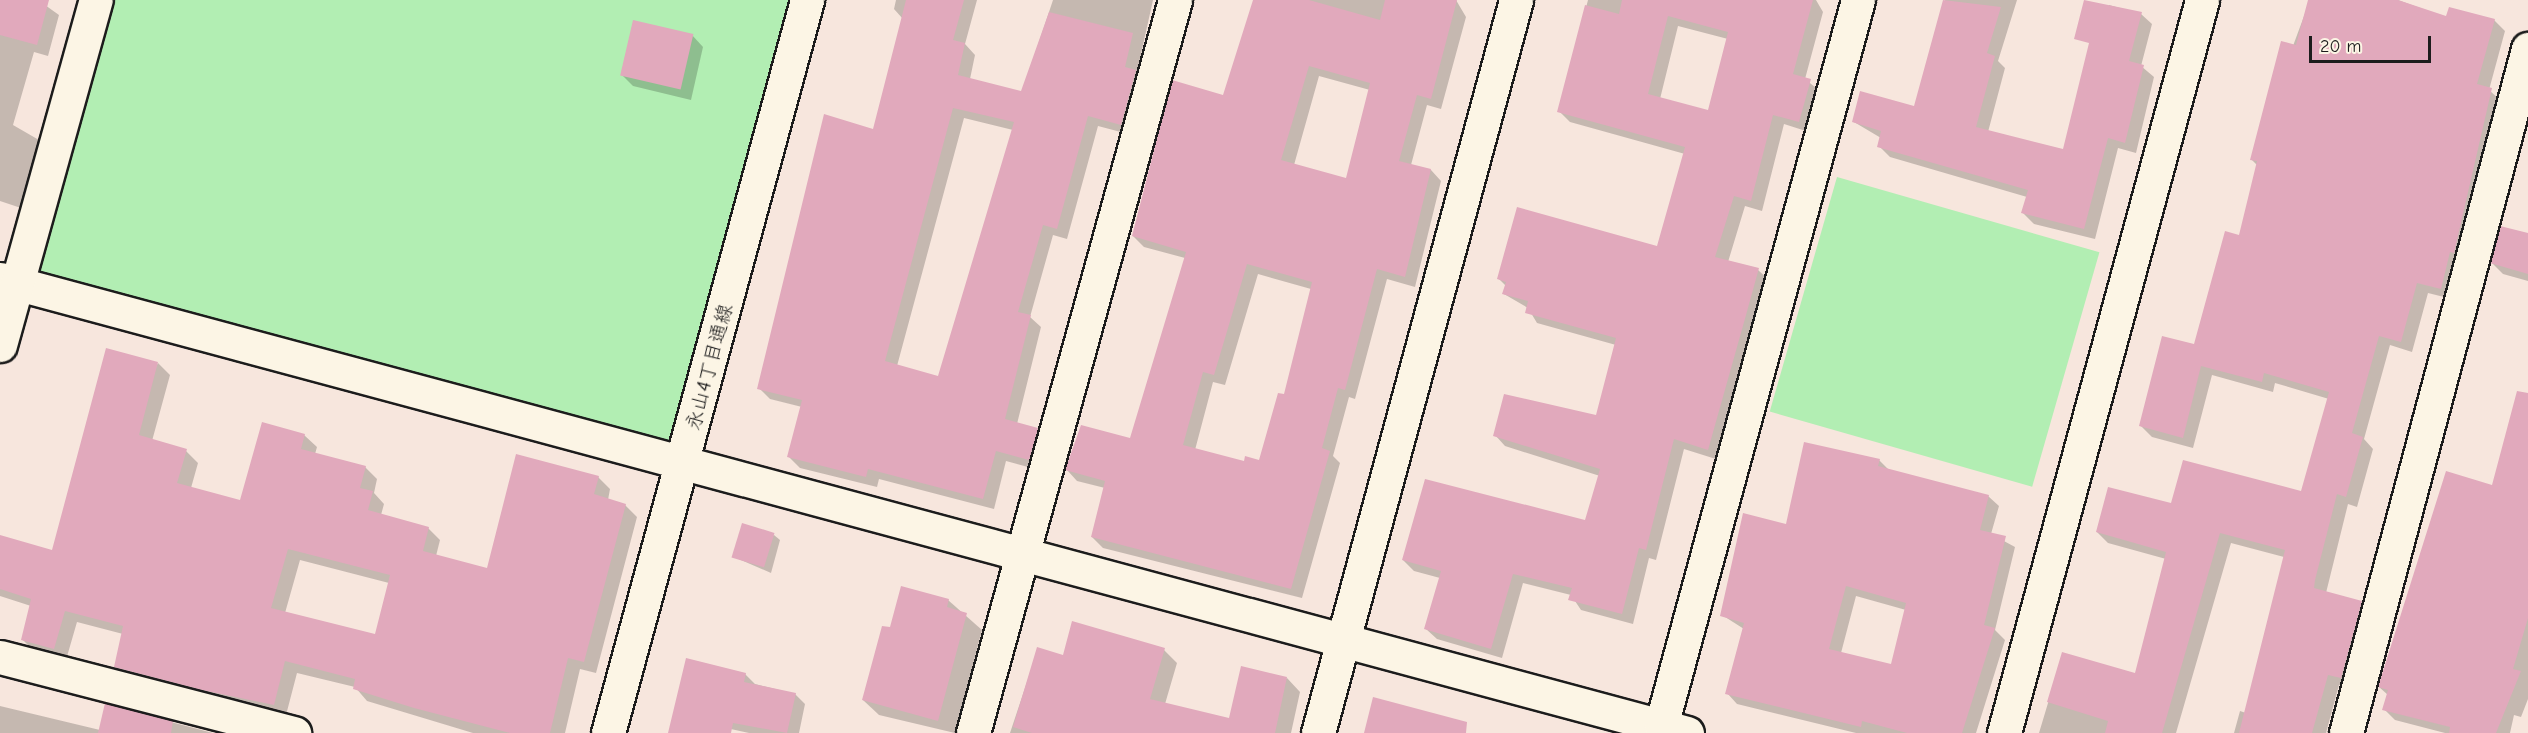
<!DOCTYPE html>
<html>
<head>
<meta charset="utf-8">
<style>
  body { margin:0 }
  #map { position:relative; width:2528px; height:733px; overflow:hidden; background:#f7e6dd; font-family:"Comic Neue","Klee One",sans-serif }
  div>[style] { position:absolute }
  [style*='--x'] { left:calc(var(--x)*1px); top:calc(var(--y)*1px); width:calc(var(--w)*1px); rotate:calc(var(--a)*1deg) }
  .green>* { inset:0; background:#b2eeb3; transform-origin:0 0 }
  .shadow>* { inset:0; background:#0003 }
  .building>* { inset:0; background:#e1a9bc; transform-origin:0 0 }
  .roads { filter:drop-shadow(2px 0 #1c1c1c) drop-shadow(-2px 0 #1c1c1c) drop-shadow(0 2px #1c1c1c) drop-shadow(0 -2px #1c1c1c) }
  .street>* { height:33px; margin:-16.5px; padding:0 16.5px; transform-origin:16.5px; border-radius:16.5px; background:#fcf5e5 }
  .secondary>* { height:33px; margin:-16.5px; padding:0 16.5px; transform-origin:16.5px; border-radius:16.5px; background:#fcf5e5 }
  span { translate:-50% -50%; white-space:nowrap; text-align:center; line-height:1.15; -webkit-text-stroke:4.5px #fcf5e5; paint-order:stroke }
  .street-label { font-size:20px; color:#1c1c1c }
  .scale { position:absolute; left:2309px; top:36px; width:122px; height:27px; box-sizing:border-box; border:3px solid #1c1c1c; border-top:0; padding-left:8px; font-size:18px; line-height:21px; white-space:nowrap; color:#1c1c1c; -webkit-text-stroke:4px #fcf5e5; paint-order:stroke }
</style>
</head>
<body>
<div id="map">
  <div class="green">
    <i style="clip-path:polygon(96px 0,807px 0,683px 464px,16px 284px)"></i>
    <i style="left:1837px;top:177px;width:273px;height:244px;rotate:16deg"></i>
  </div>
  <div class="shadow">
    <i style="clip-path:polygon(0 0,38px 0,59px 15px,48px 56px,34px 52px,13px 125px,39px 140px,21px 208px,0 201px)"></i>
    <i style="clip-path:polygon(evenodd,896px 0,977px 0,965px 44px,975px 55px,970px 79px,1022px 93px,1053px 0,1153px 0,1137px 72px,1146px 82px,1132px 135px,1098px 126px,1067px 239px,1053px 235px,1030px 317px,1041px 327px,1017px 424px,1037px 429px,1048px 440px,1039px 470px,1006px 461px,994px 509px,879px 479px,877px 487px,800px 468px,789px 457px,802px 407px,770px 399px,759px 388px,874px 131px,903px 19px,894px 9px,896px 0,964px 118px,1013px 130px,939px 378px,897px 366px,964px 118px)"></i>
    <i style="clip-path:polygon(evenodd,1258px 0,1456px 0,1466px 17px,1441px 109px,1427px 105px,1411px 165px,1431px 170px,1441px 181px,1415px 287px,1387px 279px,1355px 399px,1349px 397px,1333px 456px,1340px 463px,1302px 598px,1103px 548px,1092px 537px,1105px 488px,1077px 481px,1067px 470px,1082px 426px,1131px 440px,1185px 258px,1144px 247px,1133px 236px,1224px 97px,1258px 0,1319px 76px,1370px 90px,1347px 180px,1294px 165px,1319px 76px,1258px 0,1258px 274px,1311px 289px,1285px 396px,1260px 462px,1245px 463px,1195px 450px,1213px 382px,1225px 385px,1258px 274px)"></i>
    <i style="clip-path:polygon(evenodd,1588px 0,1816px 0,1823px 12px,1805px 79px,1821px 92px,1809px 132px,1784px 124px,1762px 211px,1745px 206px,1728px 262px,1758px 270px,1769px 280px,1719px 460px,1684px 449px,1656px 560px,1649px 558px,1633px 624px,1581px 610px,1571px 595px,1523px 583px,1502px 658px,1437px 639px,1426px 629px,1440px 578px,1414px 571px,1403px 560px,1586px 522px,1600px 476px,1505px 446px,1495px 435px,1597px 417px,1616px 345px,1537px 323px,1528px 308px,1504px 294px,1506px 286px,1498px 278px,1658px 247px,1685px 154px,1570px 122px,1559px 111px,1588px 0,1678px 26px,1728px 39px,1709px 112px,1660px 99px,1678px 26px)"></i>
    <i style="clip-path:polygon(1945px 0,2017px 0,1998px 61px,2005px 68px,1988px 132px,2064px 151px,2109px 5px,2141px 14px,2152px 24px,2141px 66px,2154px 77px,2136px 153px,2118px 148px,2095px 239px,2034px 224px,2023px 213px,2027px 197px,1890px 157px,1879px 146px,1881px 138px,1854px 122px,1915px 108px)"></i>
    <i style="clip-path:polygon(2310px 0,2398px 0,2447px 18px,2494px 20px,2505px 31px,2489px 90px,2499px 99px,2452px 299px,2428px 293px,2412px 352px,2390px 345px,2364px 439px,2373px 449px,2357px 507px,2348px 504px,2326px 593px,2361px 602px,2372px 613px,2352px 688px,2339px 685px,2326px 733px,2234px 733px,2240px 711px,2246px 713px,2284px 557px,2231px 543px,2176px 733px,2039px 733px,2063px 653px,2136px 675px,2166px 559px,2108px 543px,2097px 532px,2172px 505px,2302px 493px,2329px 399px,2275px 383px,2273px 392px,2212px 375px,2193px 448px,2152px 437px,2141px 426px,2195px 346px,2240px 237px,2258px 166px,2251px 159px)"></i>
    <i style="clip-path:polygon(692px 35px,703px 47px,691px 100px,633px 86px,622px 75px)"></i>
    <i style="clip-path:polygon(2528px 235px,2528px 281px,2503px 274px,2492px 263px)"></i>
    <i style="clip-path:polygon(evenodd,158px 363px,170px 375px,152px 441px,186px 451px,198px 463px,191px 488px,242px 502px,304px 435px,317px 447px,315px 454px,365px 467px,377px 479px,374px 493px,384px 504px,381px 515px,428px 528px,440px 540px,436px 556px,488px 570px,598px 477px,610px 489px,608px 500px,625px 505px,637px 517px,596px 673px,580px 669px,565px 733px,473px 733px,367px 701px,355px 687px,297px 673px,285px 719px,127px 679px,115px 667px,123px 634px,77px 622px,66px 660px,34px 651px,22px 639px,31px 606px,0 596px,0 546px,53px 552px,158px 363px,300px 560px,389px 583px,376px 636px,285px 613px,300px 560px)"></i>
    <i style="clip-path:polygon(2528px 399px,2528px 699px,2521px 717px,2514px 715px,2510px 733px,2445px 733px,2395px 720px,2384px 709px,2388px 695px,2379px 687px,2493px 487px)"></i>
    <i style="clip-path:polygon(evenodd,1879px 460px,1890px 471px,1988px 496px,1999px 506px,1991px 534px,2015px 547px,1995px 630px,2005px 640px,1976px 733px,1856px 733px,1737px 704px,1727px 693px,1744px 629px,1722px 615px,1787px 525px,1879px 460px,1856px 596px,1906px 610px,1892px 666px,1841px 653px,1856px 596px)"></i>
    <i style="clip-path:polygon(774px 535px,780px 540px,771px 573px,734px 557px)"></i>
    <i style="clip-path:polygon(948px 600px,982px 630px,955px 733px,879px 715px,863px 700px,891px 629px)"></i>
    <i style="clip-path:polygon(1038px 649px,1064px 656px,1164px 650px,1177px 663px,1165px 704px,1230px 719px,1287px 678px,1300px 692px,1291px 733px,1010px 733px)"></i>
    <i style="clip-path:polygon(745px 674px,755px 684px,795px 694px,805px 704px,799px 733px,749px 733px,685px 719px)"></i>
    <i style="clip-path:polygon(106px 705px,213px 733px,0 733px,0 706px,100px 730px)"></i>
  </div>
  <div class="building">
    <i style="clip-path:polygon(0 0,49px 0,37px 45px,0 35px)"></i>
    <i style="clip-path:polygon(evenodd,906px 0,964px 0,953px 40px,965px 43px,958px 75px,1021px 91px,1049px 12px,1133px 33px,1125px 67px,1136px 70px,1121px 125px,1088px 116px,1057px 229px,1043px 225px,1018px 312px,1031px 315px,1005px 419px,1038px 428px,1029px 460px,996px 451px,983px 499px,868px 469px,866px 477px,787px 457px,802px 400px,757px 389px,824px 114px,873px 129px,906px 0,953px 108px,1014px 122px,938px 376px,885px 361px,953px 108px)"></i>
    <i style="clip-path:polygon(evenodd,1253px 0,1309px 0,1380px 20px,1385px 0,1457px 0,1431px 99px,1417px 95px,1399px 161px,1431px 169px,1405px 277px,1377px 269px,1345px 390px,1338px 388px,1322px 448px,1330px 451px,1291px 589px,1091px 537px,1105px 481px,1065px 470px,1081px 425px,1130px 438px,1186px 252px,1132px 236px,1172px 80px,1223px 95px,1253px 0,1309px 66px,1370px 83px,1346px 178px,1281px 160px,1309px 66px,1253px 0,1247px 264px,1312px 282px,1284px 394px,1278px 393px,1259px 460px,1245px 456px,1244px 461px,1183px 445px,1203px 372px,1214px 375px,1247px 264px)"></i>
    <i style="clip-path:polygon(evenodd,1622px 0,1813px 0,1793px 74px,1811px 79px,1799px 122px,1773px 115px,1751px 201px,1734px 196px,1715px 257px,1759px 268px,1746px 315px,1708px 450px,1674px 439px,1646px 550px,1639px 548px,1622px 614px,1568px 600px,1572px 588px,1513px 574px,1491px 649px,1424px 629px,1441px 571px,1402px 560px,1425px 479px,1585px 520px,1600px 469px,1493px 436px,1504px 394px,1596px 415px,1616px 338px,1525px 313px,1528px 301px,1502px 294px,1506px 282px,1497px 279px,1517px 207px,1657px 246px,1685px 147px,1557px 112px,1585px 5px,1619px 14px,1622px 0,1668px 16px,1728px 32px,1708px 110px,1648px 94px,1668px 16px)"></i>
    <i style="clip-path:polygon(1943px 0,2001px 7px,1987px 53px,1995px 56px,1976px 127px,2063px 149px,2089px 43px,2074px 39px,2084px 0,2142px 12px,2129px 61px,2144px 65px,2125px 143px,2108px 138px,2084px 229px,2021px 213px,2028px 190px,1877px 147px,1881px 131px,1852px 122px,1860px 91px,1914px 106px)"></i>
    <i style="clip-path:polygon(2308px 0,2398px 0,2446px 16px,2449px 7px,2495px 19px,2477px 84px,2492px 88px,2454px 253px,2450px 252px,2441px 289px,2417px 283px,2401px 342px,2379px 336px,2352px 433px,2363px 437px,2346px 497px,2337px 494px,2315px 580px,2314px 588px,2362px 601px,2341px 678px,2328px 675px,2312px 733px,2239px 733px,2285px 550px,2220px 533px,2162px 733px,2105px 733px,2108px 721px,2047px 702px,2062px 652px,2135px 673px,2166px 552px,2096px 532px,2108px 487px,2171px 503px,2183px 460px,2301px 491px,2329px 392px,2264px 373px,2262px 382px,2201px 366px,2183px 438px,2139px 426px,2162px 336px,2194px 344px,2225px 231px,2239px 235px,2257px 161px,2250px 160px,2281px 41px,2296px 45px)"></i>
    <i style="left:633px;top:20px;width:62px;height:57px;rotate:13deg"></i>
    <i style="clip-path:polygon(2500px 226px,2528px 233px,2528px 274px,2490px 263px)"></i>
    <i style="clip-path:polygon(evenodd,106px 348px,158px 362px,139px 435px,187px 449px,177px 483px,240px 500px,262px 422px,305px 434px,301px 449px,366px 466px,360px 488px,373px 491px,368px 510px,429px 527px,423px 551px,487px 568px,516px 454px,599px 476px,594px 494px,626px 504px,584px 662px,568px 658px,550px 733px,510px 733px,414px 708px,353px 689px,355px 679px,285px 661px,274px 705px,202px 690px,114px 667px,123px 626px,65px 611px,54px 649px,21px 640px,31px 599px,0 589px,0 535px,52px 550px,106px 348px,288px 549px,390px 575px,375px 634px,271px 608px,288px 549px)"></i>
    <i style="clip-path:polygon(2517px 391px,2528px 393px,2528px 618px,2513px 669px,2521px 671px,2496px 733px,2449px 733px,2450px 727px,2382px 710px,2388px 690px,2378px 687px,2446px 471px,2492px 485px)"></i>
    <i style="clip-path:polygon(evenodd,1804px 442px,1880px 459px,1878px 466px,1989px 495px,1980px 530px,2006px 536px,1984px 625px,1995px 628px,1962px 733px,1907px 733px,1862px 721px,1861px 727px,1725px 694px,1744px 623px,1720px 616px,1743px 513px,1786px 524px,1804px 442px,1846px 586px,1906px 603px,1891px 664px,1829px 649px,1846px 586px)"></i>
    <i style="left:742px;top:523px;width:34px;height:36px;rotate:17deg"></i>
    <i style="clip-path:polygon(901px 586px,949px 599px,947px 607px,967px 613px,938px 721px,862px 700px,882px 626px,890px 627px)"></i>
    <i style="clip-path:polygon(1072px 621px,1165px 648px,1150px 699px,1229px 718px,1241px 666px,1287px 677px,1275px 733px,1032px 733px,1013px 727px,1037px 647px,1063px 655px)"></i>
    <i style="clip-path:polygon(686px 658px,746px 673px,744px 682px,796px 693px,787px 733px,733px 723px,731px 733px,668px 733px)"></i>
    <i style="clip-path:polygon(1373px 697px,1467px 722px,1466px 733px,1364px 733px)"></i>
    <i style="clip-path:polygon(105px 703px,173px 721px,171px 733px,98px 733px)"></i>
  </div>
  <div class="roads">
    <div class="street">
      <i style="--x:0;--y:279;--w:1747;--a:15.06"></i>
      <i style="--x:0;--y:345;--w:358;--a:-74.5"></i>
      <i style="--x:0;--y:657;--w:304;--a:14.5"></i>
      <i style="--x:1661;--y:726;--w:752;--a:-74.82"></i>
      <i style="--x:973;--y:733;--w:760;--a:-74.59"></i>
      <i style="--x:1318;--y:733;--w:759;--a:-74.88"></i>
      <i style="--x:2004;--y:733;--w:759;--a:-74.88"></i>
      <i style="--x:2346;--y:733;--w:708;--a:-75.1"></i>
    </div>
    <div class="secondary">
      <i style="--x:608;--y:733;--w:760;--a:-74.81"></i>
    </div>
  </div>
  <div class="street-label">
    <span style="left:709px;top:367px;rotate:-75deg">永山4丁目通線</span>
  </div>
  <div class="scale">20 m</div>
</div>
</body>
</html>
